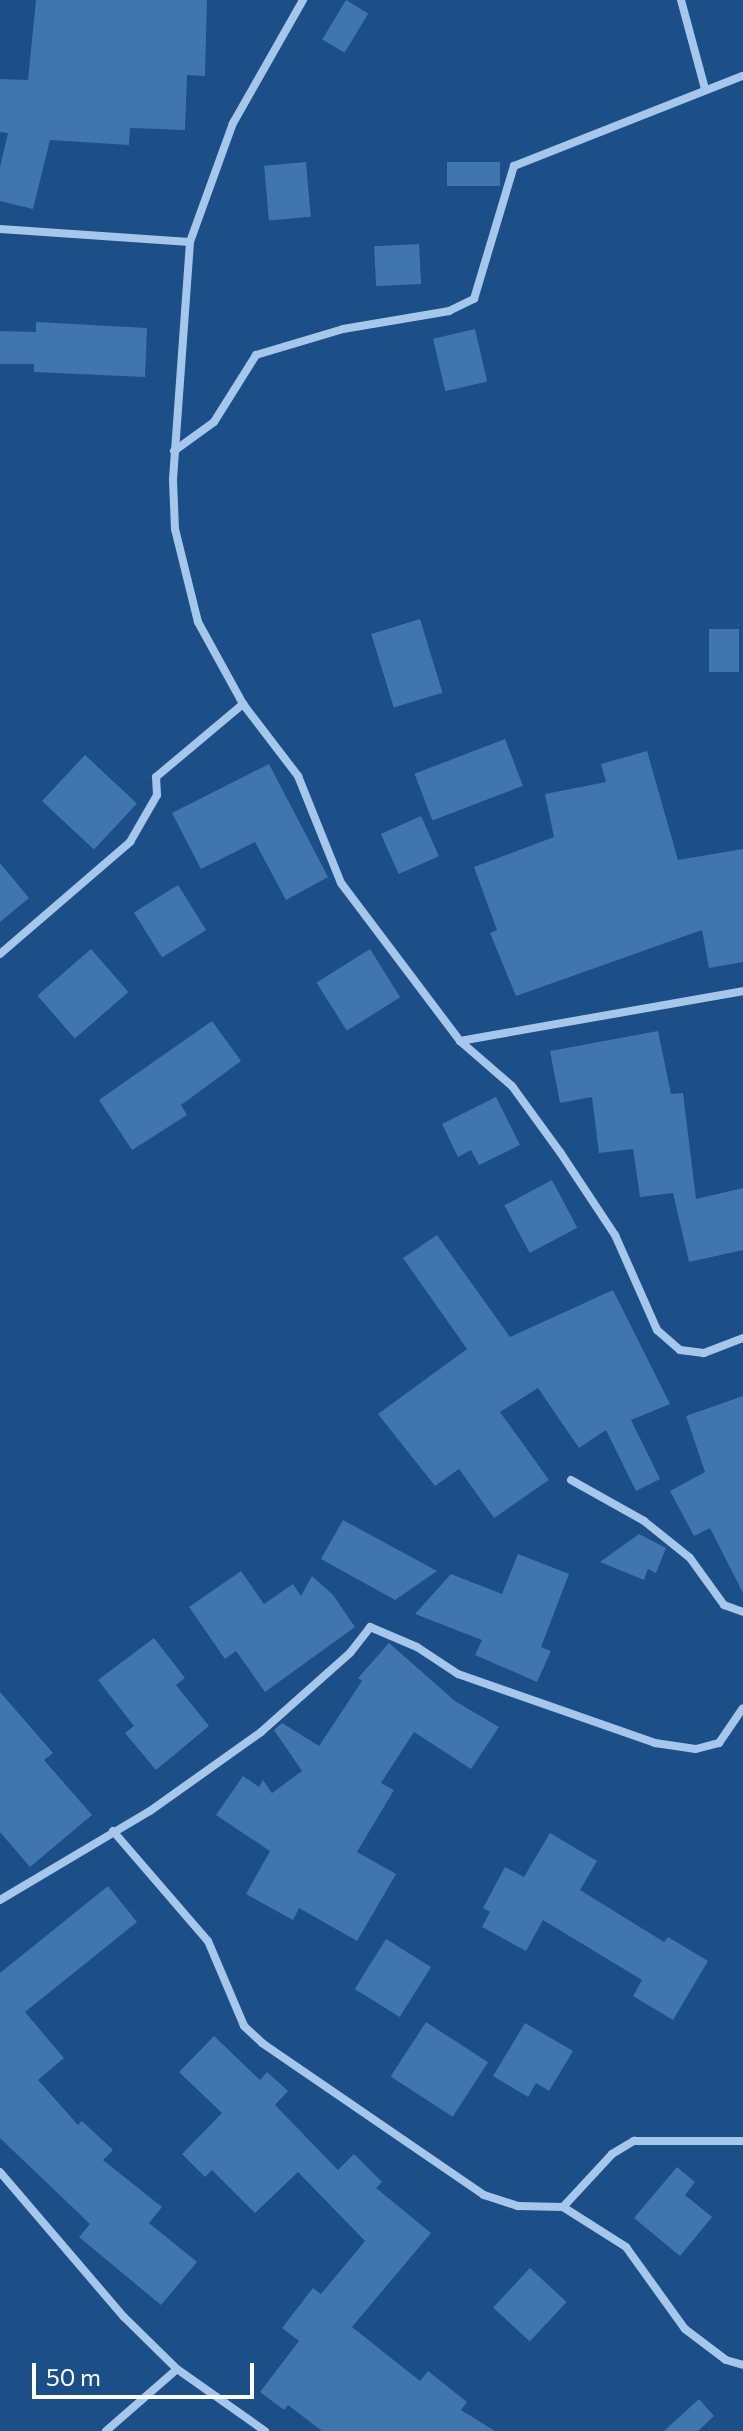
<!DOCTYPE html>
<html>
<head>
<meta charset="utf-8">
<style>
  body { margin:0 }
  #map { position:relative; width:743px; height:2431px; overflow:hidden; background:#1c4e87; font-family:Commissioner,sans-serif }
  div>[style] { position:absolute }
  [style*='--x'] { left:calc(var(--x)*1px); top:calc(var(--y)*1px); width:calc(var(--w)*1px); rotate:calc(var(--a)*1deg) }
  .building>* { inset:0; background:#4075ae; transform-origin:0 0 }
  .minor>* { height:8px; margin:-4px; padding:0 4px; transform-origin:4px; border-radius:4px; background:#a5c7eb }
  span { translate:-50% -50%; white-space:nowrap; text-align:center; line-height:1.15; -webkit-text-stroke:8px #1c4e87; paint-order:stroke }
  .scale { position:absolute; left:32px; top:2363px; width:222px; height:36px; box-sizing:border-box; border:4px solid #fff; border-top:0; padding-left:10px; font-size:24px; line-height:28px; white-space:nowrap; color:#fff; -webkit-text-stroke:6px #1c4e87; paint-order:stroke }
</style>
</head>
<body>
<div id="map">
  <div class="building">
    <i style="clip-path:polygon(36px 0,207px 0,205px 76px,187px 75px,185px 130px,130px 128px,129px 145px,50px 140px,33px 209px,0 201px,0 167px,8px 133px,0 132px,0 79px,28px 80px)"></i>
    <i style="left:346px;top:0;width:26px;height:46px;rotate:31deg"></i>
    <i style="left:306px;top:162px;width:55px;height:42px;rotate:85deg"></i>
    <i style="left:447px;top:162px;width:53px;height:24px"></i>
    <i style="left:419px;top:244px;width:40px;height:45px;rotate:87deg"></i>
    <i style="clip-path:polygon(36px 322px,147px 328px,145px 377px,34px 372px,34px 364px,0 364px,0 331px,36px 332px)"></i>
    <i style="left:475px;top:329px;width:54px;height:43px;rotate:77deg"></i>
    <i style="left:420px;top:619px;width:77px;height:51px;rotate:73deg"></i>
    <i style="left:709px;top:629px;width:30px;height:43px"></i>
    <i style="left:505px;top:739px;width:50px;height:97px;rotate:69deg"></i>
    <i style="clip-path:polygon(647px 751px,678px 860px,743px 849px,743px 962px,709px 968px,702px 930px,516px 996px,490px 933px,497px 930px,474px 867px,554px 837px,545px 794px,606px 782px,601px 764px)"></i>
    <i style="left:85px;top:755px;width:71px;height:63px;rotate:43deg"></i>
    <i style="clip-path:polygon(269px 764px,328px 877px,286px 900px,255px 842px,201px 869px,172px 813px)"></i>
    <i style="left:421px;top:816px;width:44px;height:44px;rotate:66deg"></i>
    <i style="clip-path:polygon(0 863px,29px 898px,0 922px)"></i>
    <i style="left:178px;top:885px;width:53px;height:52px;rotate:58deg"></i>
    <i style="left:91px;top:949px;width:57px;height:71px;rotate:49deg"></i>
    <i style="left:370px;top:949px;width:57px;height:63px;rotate:58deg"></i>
    <i style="clip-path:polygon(212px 1021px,241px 1061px,181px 1105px,187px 1115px,132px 1150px,99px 1100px)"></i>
    <i style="clip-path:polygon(658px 1031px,671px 1094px,683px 1093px,696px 1199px,743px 1188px,743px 1250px,689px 1262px,673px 1193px,640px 1197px,633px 1149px,599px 1153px,592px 1097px,560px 1103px,550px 1051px)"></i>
    <i style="clip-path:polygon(496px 1097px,520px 1145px,479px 1165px,471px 1150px,458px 1157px,442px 1124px)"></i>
    <i style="left:552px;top:1180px;width:54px;height:54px;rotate:62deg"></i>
    <i style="clip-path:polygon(437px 1235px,510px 1337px,613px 1290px,670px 1404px,631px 1420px,660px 1479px,636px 1491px,606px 1430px,579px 1448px,538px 1388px,500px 1412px,549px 1480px,494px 1518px,459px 1469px,435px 1486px,378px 1414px,467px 1349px,403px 1258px)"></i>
    <i style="clip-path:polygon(743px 1396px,743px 1593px,710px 1528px,694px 1536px,670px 1491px,705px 1472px,686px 1416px)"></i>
    <i style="clip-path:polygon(343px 1520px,437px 1571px,395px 1600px,321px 1559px)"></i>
    <i style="clip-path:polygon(639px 1534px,666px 1548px,656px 1573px,648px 1569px,644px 1580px,600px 1562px)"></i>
    <i style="clip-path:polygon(518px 1554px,569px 1574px,541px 1647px,551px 1651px,537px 1682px,475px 1655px,482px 1640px,415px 1614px,451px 1574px,502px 1594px)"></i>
    <i style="clip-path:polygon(241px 1571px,264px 1604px,293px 1584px,301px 1596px,312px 1576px,333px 1595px,355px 1627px,265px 1692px,236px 1651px,225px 1659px,189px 1607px)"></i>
    <i style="clip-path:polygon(154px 1638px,185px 1678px,176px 1685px,209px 1726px,156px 1770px,125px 1733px,134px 1726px,98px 1680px)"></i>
    <i style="clip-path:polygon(389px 1643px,455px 1701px,499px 1727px,471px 1769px,414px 1732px,381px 1783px,394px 1790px,357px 1852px,396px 1874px,357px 1941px,299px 1908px,293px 1920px,246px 1894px,270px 1851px,216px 1815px,243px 1776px,259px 1787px,263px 1780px,272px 1793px,302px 1771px,274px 1730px,282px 1723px,319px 1746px,362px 1681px,358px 1678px)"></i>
    <i style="clip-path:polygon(0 1692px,53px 1753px,44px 1760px,92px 1815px,30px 1867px,0 1832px)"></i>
    <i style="clip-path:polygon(550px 1833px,597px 1861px,580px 1890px,664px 1942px,668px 1937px,708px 1961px,673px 2020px,633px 1996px,642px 1980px,543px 1920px,526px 1951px,482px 1927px,490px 1912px,483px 1908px,505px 1867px,524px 1877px)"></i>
    <i style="clip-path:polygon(108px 1886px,137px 1922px,25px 2012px,64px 2058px,38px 2080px,78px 2125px,82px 2121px,113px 2150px,103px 2160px,162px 2207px,149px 2223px,197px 2262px,161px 2305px,79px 2237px,90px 2224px,0 2138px,0 1973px)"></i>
    <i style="left:386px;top:1939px;width:53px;height:59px;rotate:32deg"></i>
    <i style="left:426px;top:2022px;width:74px;height:65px;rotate:33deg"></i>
    <i style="clip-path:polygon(525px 2023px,573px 2051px,549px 2091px,536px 2083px,528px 2097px,493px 2076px)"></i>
    <i style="clip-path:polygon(214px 2036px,260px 2080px,267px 2072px,288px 2091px,275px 2105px,338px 2170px,354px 2154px,382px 2182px,376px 2188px,431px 2233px,352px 2327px,420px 2381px,428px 2371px,467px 2402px,461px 2410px,495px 2431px,322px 2431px,288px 2405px,284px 2410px,260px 2392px,299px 2341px,282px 2328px,313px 2288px,321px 2294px,365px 2241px,298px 2172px,255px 2213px,212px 2170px,205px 2177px,182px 2154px,222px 2113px,179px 2072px)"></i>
    <i style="clip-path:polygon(677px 2167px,695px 2182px,685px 2195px,712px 2217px,680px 2256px,634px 2218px)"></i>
    <i style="left:530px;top:2268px;width:50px;height:54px;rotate:43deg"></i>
    <i style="clip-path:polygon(699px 2399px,714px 2416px,698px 2431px,664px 2431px)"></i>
  </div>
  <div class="minor">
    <i style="--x:303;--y:0;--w:142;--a:119.6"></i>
    <i style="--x:233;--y:123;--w:127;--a:109.9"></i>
    <i style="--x:190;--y:242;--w:239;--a:94.1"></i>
    <i style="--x:173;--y:480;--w:49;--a:87.7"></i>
    <i style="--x:175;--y:529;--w:96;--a:76.1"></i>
    <i style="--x:198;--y:622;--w:94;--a:61.2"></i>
    <i style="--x:243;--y:704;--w:91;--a:52.6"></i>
    <i style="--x:298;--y:776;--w:115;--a:68.1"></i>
    <i style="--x:341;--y:883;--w:198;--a:53"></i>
    <i style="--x:460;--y:1041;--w:69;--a:40.9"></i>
    <i style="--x:512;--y:1086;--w:82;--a:54"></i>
    <i style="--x:560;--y:1152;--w:100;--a:56.5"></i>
    <i style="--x:615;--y:1235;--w:104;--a:66.1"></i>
    <i style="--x:657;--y:1330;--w:30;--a:41"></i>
    <i style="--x:680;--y:1350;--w:24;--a:7"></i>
    <i style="--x:704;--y:1353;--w:42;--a:-21"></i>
    <i style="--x:681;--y:0;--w:92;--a:74.9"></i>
    <i style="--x:0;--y:229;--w:190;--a:3.9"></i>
    <i style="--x:174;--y:451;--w:49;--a:-35.9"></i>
    <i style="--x:214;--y:422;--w:79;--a:-57.9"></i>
    <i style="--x:256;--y:355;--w:91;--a:-16.6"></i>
    <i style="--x:343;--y:329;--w:108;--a:-9.6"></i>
    <i style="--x:449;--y:311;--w:28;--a:-26"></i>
    <i style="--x:474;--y:299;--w:139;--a:-73.3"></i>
    <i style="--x:514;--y:166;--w:246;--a:-21.5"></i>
    <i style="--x:0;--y:954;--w:172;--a:-40.7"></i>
    <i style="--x:130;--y:842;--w:54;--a:-60.1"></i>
    <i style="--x:157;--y:795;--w:18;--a:-93"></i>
    <i style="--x:156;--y:777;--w:114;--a:-40"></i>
    <i style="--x:460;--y:1041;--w:287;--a:-10"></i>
    <i style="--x:571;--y:1480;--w:84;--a:29.3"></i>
    <i style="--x:644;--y:1521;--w:59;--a:38.8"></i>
    <i style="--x:690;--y:1558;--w:58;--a:54.1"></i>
    <i style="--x:724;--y:1605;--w:20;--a:20"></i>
    <i style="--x:113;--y:1831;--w:145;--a:49.2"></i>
    <i style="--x:208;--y:1941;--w:92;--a:67"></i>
    <i style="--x:244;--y:2026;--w:25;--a:43"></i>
    <i style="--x:262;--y:2043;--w:269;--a:34.4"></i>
    <i style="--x:484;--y:2195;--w:36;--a:18"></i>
    <i style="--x:518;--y:2206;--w:45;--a:1.3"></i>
    <i style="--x:563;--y:2207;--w:75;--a:32.4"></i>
    <i style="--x:626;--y:2247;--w:101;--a:54.3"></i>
    <i style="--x:685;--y:2329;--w:51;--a:37.1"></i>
    <i style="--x:726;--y:2360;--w:18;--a:16"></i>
    <i style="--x:0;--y:1900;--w:174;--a:-30.7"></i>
    <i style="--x:150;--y:1811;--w:136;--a:-35.4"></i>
    <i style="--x:261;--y:1732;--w:119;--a:-41.6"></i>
    <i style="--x:350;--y:1653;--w:33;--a:-52"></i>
    <i style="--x:370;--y:1627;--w:51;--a:23.1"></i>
    <i style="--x:417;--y:1647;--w:49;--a:33.4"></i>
    <i style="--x:458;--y:1674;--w:209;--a:19.3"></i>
    <i style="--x:655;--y:1743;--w:41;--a:8.3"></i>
    <i style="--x:696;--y:1749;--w:24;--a:-15"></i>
    <i style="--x:719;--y:1743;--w:42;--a:-55.6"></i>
    <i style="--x:0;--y:2172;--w:191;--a:49.5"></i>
    <i style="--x:124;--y:2317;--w:74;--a:44.5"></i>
    <i style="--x:177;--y:2369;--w:108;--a:35.2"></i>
    <i style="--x:563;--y:2207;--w:72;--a:-47.2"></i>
    <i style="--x:612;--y:2154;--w:26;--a:-31"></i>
    <i style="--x:634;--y:2141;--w:109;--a:0"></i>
    <i style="--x:106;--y:2431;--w:94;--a:-41.1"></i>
  </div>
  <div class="scale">50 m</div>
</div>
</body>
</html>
